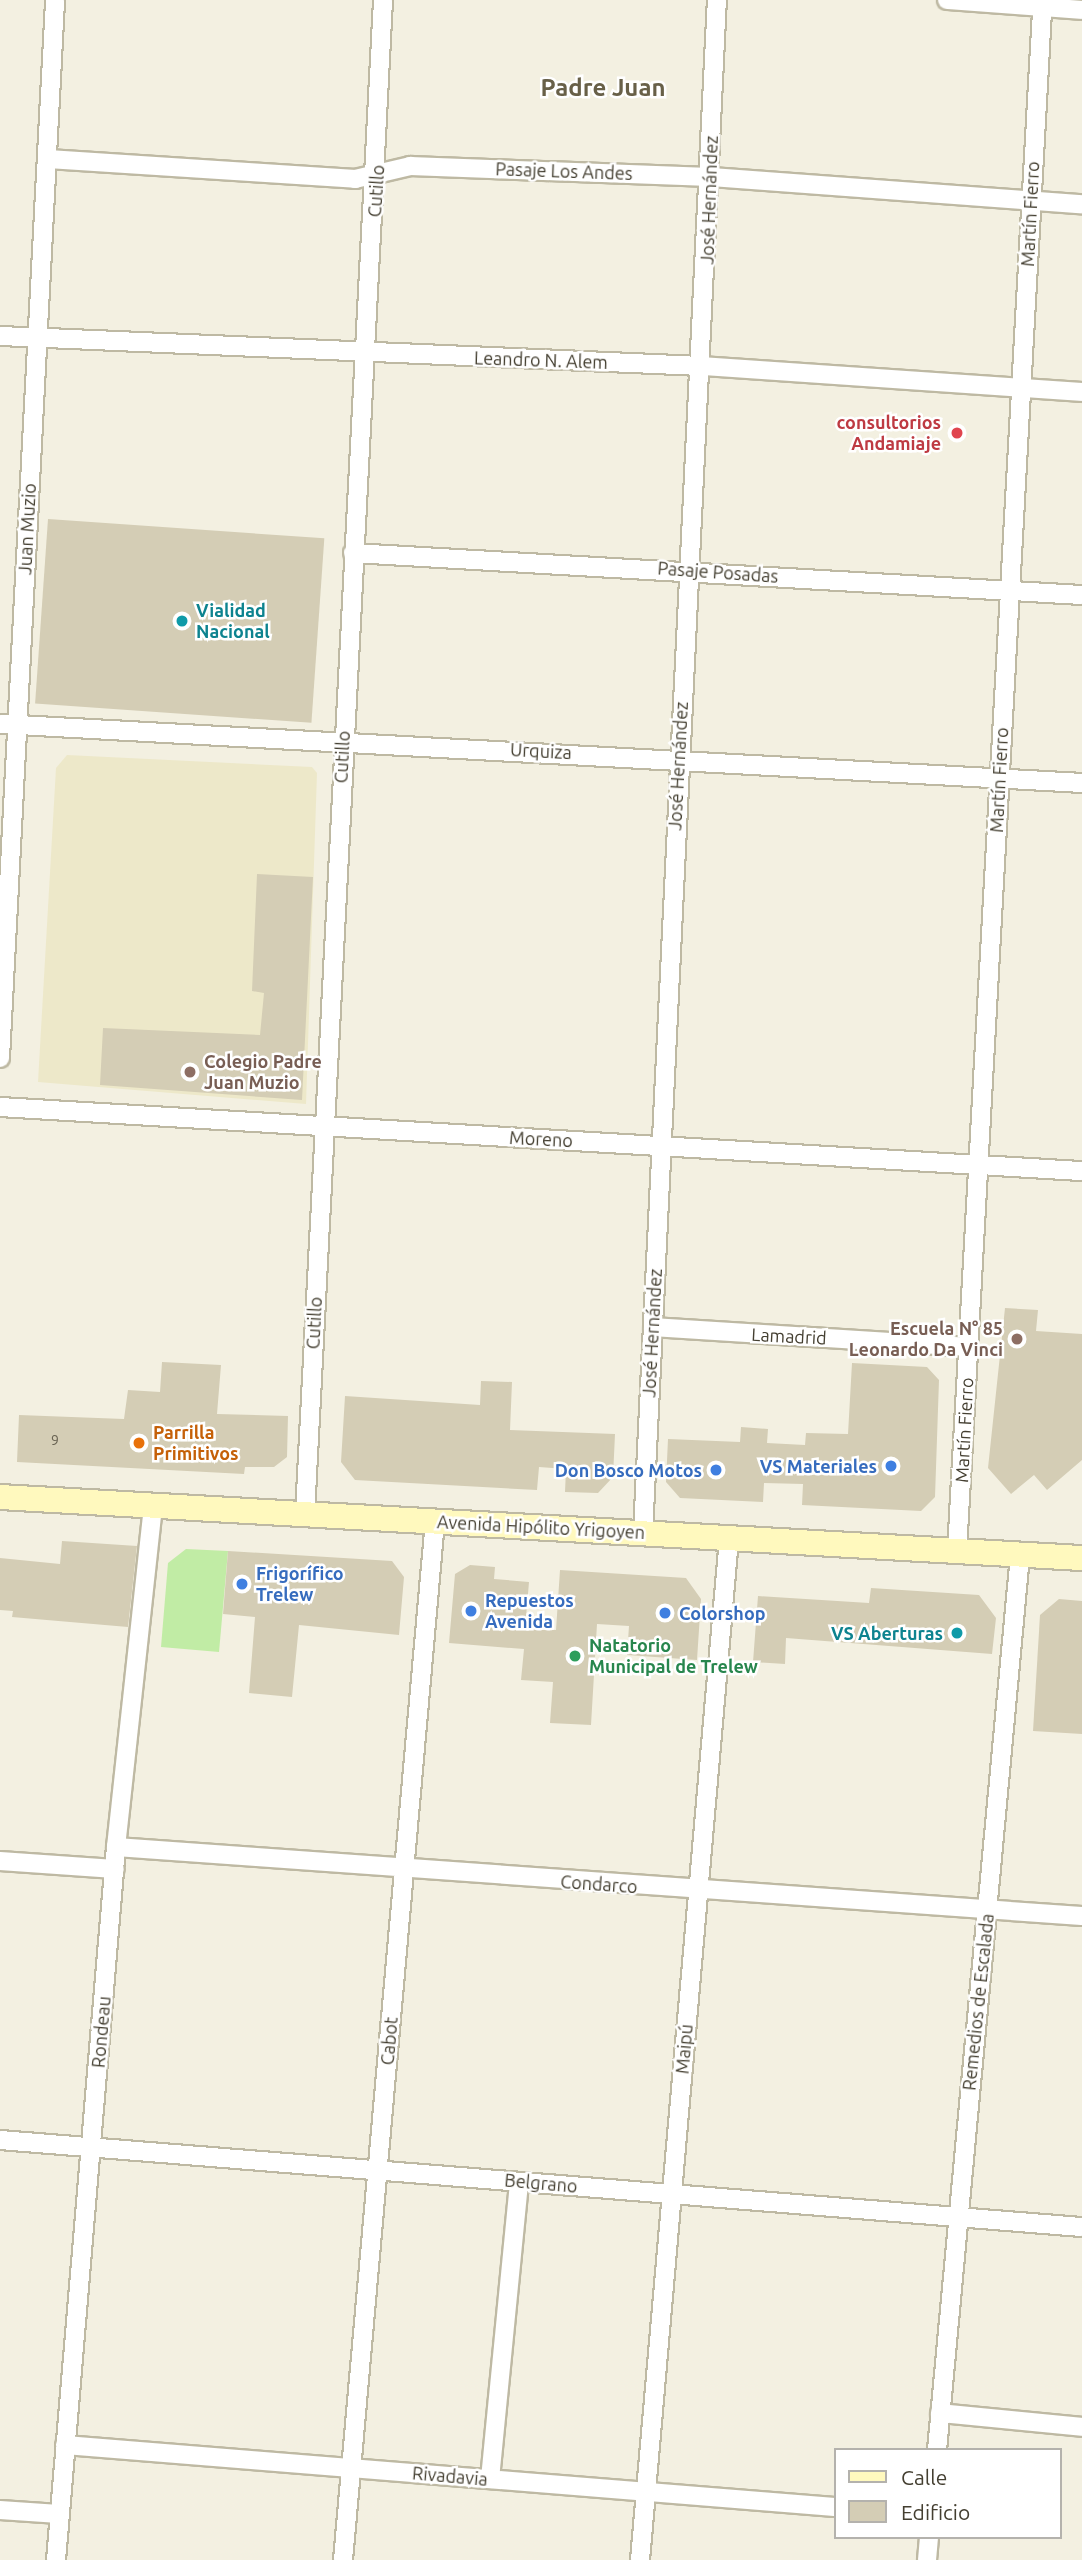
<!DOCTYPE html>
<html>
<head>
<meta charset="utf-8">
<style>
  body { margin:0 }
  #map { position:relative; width:1082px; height:2560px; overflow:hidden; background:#f3f0e1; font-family:Ubuntu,sans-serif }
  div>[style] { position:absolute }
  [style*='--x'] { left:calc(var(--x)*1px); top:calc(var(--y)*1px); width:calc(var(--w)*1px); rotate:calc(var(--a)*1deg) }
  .education>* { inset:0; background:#ede8c9 }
  .green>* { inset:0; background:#c1eca5 }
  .building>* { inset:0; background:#d4cdb5; transform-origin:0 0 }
  .roads { filter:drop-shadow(2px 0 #beb9a3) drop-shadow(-2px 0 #beb9a3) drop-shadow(0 2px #beb9a3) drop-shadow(0 -2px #beb9a3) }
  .street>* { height:18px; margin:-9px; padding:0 9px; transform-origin:9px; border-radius:9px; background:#fff }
  .secondary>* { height:24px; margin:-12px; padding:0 12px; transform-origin:12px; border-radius:12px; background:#fff9be }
  .dots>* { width:19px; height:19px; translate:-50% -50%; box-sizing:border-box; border:4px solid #fff; border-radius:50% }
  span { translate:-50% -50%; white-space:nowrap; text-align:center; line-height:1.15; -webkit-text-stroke:5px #fff; paint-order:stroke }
  .number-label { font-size:14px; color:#686252 }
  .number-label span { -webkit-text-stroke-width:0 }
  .street-label { font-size:18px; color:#443f31 }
  .health-label { font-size:18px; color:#be3a42; font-weight:700 }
  .right { translate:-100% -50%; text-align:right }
  .culture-label { font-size:18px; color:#0d838f; font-weight:700 }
  .left { translate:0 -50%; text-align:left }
  .education-label { font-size:18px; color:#785e54; font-weight:700 }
  .food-label { font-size:18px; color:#c56008; font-weight:700 }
  .shop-label { font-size:18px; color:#366cbe; font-weight:700 }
  .leisure-label { font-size:18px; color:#27864d; font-weight:700 }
  .district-label { font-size:24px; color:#686048; font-weight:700 }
  .legend { position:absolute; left:834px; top:2448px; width:228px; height:91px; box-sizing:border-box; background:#fff; border:2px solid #b4b2ad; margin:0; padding:9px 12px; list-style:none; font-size:21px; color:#443f31 }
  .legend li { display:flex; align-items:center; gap:14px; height:35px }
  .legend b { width:35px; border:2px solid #b4b2ad }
</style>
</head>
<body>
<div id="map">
  <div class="education">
    <i style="clip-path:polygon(67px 755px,312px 767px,317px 773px,306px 1104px,38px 1082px,56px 768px)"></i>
  </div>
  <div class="green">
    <i style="clip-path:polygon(186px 1549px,228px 1551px,219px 1652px,161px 1647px,168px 1563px)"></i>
  </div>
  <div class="building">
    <i style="left:48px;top:519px;width:277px;height:185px;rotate:4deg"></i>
    <i style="clip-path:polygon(257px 874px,313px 877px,302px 1100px,100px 1085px,103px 1028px,260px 1035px,264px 993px,252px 991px)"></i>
    <i style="clip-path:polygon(1005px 1308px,1038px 1310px,1036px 1331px,1082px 1334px,1082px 1460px,1047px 1490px,1034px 1475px,1011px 1494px,988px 1468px)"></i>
    <i style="clip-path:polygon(162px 1362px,221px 1365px,217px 1414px,288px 1416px,287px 1457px,274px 1467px,245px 1467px,244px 1474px,17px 1462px,19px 1415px,124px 1419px,128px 1390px,160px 1392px)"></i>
    <i style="clip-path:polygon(852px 1363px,927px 1367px,939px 1380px,935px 1497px,921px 1511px,802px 1505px,803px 1484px,764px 1483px,763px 1502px,680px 1498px,666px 1482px,668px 1439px,740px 1442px,741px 1427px,768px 1429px,767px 1443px,805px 1445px,806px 1433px,848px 1434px)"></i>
    <i style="clip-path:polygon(481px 1381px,512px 1382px,510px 1430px,615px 1434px,613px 1477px,598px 1493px,565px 1492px,566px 1469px,539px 1467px,537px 1490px,355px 1480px,341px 1462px,345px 1396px,480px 1405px)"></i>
    <i style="clip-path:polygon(62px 1541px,137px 1546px,128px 1627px,12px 1617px,13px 1611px,0 1610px,0 1558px,60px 1564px)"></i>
    <i style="clip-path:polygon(228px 1551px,392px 1561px,404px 1577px,399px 1635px,299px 1625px,292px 1697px,249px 1693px,255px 1617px,223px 1614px)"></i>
    <i style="clip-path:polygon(470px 1565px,495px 1567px,494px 1579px,529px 1582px,525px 1629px,556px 1630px,560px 1570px,686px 1578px,701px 1599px,697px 1660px,627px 1655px,629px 1626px,597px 1624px,591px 1725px,550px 1723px,553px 1682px,521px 1680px,524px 1649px,449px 1643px,455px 1574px)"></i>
    <i style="clip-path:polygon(871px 1588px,979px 1595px,996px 1618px,992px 1654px,786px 1638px,785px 1664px,753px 1662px,758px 1596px,869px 1603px)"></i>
    <i style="clip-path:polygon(1059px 1599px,1082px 1601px,1082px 1734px,1033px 1731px,1040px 1615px)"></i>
  </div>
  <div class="roads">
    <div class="street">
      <i style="--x:947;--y:0;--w:135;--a:4.2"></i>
      <i style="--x:48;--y:159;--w:308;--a:3.7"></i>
      <i style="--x:355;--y:179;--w:57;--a:-13.3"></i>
      <i style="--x:410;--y:166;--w:300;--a:2.1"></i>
      <i style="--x:710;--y:177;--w:373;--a:4.2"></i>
      <i style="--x:0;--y:336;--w:703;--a:2.45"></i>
      <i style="--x:702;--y:366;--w:381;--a:3.9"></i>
      <i style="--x:353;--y:553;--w:730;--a:3.3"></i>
      <i style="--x:0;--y:724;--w:1084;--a:3.12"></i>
      <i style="--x:0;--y:1058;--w:1059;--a:-87.02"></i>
      <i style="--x:0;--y:1107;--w:1084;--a:3.39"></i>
      <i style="--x:653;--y:1327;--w:316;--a:3.6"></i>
      <i style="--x:305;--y:1514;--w:1516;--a:-87.05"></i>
      <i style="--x:643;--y:1533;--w:1535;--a:-87.24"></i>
      <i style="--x:957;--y:1551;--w:1544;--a:-86.84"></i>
      <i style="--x:116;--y:1847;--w:968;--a:4.09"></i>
      <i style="--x:0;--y:1861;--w:115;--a:4"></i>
      <i style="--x:0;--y:2140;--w:1085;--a:4.6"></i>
      <i style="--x:940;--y:2413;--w:143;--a:5.6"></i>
      <i style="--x:65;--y:2445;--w:772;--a:4.6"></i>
      <i style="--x:937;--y:2450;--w:899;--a:-84.7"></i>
      <i style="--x:490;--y:2479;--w:298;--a:-84.4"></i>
      <i style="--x:0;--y:2510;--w:59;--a:3.9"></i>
      <i style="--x:56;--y:2560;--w:716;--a:-85.19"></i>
      <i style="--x:116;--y:1847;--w:344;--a:-83.8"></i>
      <i style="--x:343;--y:2560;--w:1043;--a:-84.94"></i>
      <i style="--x:640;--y:2560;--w:1026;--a:-85.02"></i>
      <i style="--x:927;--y:2560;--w:23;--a:-85"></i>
    </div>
    <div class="secondary">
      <i style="--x:0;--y:1497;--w:1084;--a:3.23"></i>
    </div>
  </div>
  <div class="dots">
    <i style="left:957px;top:433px;background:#e0444e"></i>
    <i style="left:182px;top:621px;background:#0f9aa8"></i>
    <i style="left:190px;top:1072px;background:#8d6e63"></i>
    <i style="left:1017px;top:1339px;background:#8d6e63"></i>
    <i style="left:139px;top:1443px;background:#e8710a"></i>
    <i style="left:891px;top:1466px;background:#3f7fe0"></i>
    <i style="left:716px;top:1470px;background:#3f7fe0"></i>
    <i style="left:242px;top:1584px;background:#3f7fe0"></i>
    <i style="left:471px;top:1611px;background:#3f7fe0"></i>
    <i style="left:665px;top:1613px;background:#3f7fe0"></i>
    <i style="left:957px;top:1633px;background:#0f9aa8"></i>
    <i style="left:575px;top:1656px;background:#2e9e5b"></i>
  </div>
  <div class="number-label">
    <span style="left:55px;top:1440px">9</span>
  </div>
  <div class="street-label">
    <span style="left:564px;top:171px;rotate:2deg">Pasaje Los Andes</span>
    <span style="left:376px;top:191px;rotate:-86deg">Cutillo</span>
    <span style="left:709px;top:200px;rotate:-88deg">José Hernández</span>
    <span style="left:1030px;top:214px;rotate:-87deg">Martín Fierro</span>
    <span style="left:541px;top:360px;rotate:2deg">Leandro N. Alem</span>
    <span style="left:27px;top:529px;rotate:-87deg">Juan Muzio</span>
    <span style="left:718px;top:572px;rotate:4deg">Pasaje Posadas</span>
    <span style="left:541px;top:751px;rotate:3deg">Urquiza</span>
    <span style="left:342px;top:757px;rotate:-87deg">Cutillo</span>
    <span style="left:678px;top:766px;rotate:-87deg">José Hernández</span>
    <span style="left:999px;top:780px;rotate:-87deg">Martín Fierro</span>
    <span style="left:541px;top:1139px;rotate:3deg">Moreno</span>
    <span style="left:314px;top:1323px;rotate:-87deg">Cutillo</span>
    <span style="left:652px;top:1333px;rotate:-87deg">José Hernández</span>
    <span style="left:789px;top:1336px;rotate:3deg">Lamadrid</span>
    <span style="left:964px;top:1430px;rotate:-87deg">Martín Fierro</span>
    <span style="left:541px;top:1527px;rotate:3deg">Avenida Hipólito Yrigoyen</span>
    <span style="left:599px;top:1884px;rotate:4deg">Condarco</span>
    <span style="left:978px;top:2002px;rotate:-84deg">Remedios de Escalada</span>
    <span style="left:101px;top:2032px;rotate:-85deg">Rondeau</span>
    <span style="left:389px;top:2041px;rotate:-85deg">Cabot</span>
    <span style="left:684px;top:2049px;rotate:-85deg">Maipú</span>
    <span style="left:541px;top:2183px;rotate:5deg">Belgrano</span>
    <span style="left:450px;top:2476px;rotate:5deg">Rivadavia</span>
  </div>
  <div class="health-label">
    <span class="right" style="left:941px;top:433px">consultorios<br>Andamiaje</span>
  </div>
  <div class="culture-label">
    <span class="left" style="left:196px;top:621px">Vialidad<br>Nacional</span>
    <span class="right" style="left:943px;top:1633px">VS Aberturas</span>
  </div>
  <div class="education-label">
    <span class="left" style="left:204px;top:1072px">Colegio Padre<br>Juan Muzio</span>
    <span class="right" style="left:1003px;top:1339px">Escuela N° 85<br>Leonardo Da Vinci</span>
  </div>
  <div class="food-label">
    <span class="left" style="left:153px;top:1443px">Parrilla<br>Primitivos</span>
  </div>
  <div class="shop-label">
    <span class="right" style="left:877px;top:1466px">VS Materiales</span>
    <span class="right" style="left:702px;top:1470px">Don Bosco Motos</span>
    <span class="left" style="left:256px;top:1584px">Frigorífico<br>Trelew</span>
    <span class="left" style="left:485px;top:1611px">Repuestos<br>Avenida</span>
    <span class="left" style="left:679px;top:1613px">Colorshop</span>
  </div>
  <div class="leisure-label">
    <span class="left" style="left:589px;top:1656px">Natatorio<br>Municipal de Trelew</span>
  </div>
  <div class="district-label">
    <span style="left:603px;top:88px">Padre Juan</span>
  </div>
  <ul class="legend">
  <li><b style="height:9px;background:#fff9be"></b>Calle</li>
  <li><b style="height:19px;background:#d4cdb5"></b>Edificio</li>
  </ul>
</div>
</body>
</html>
